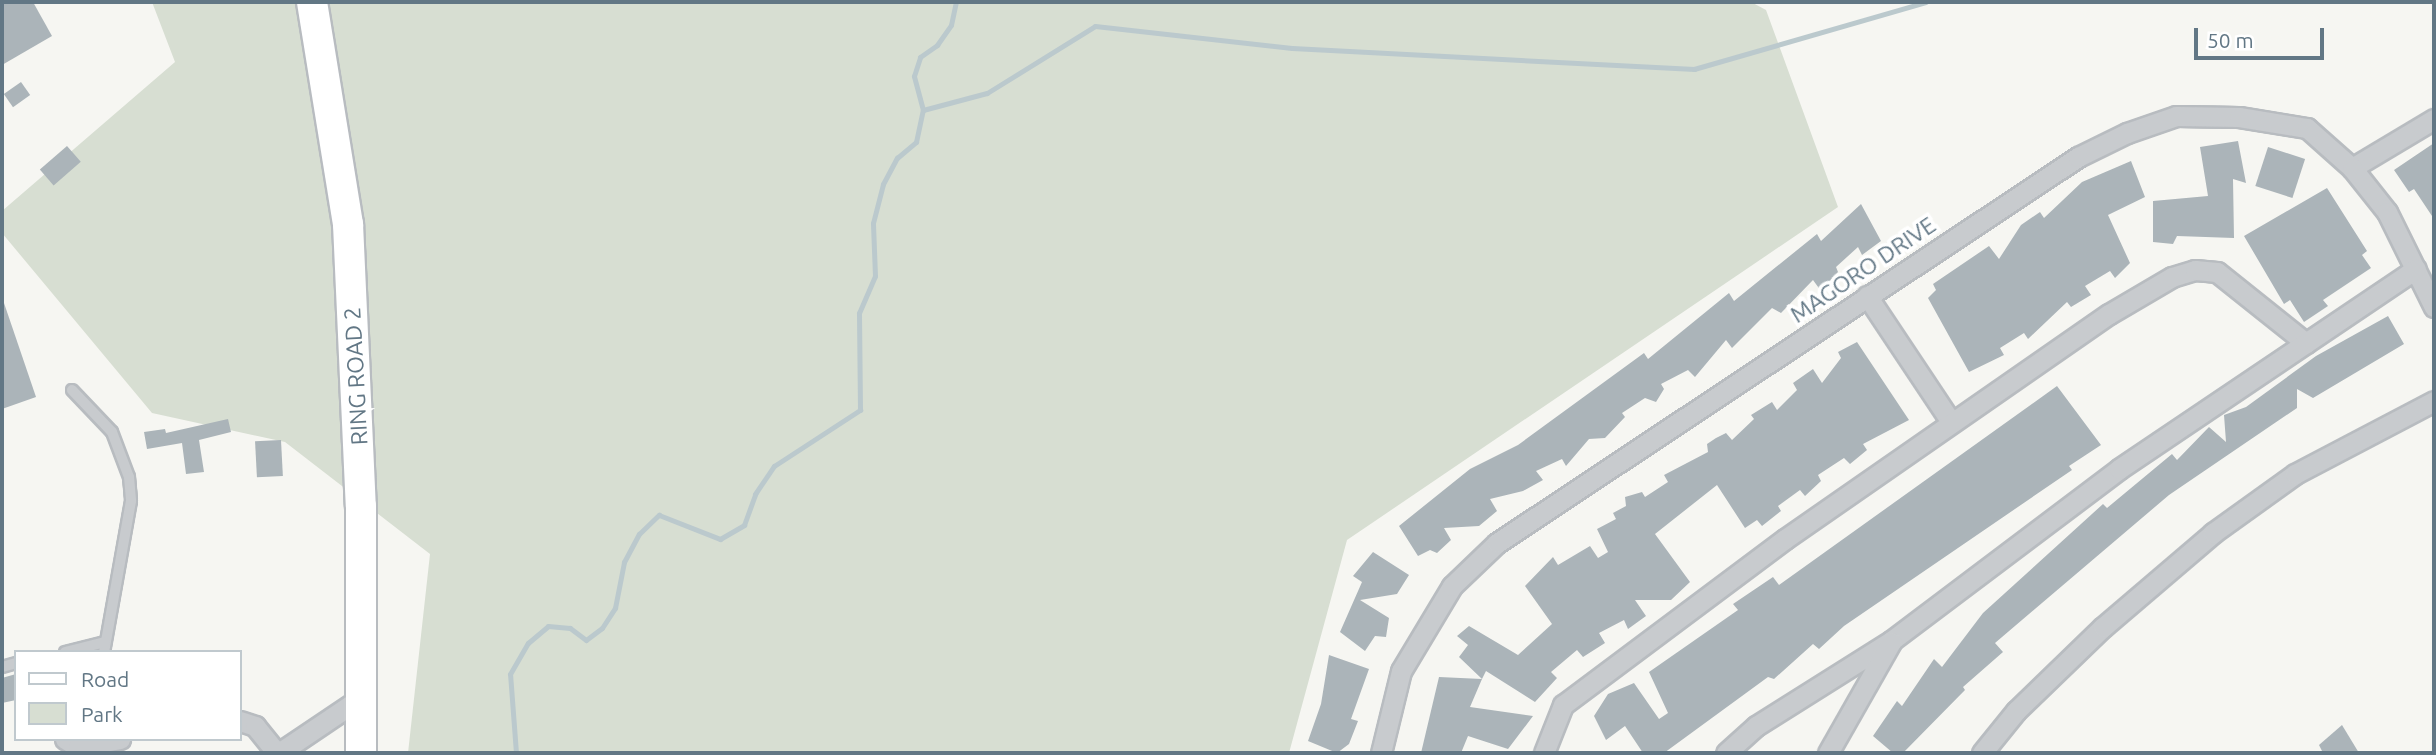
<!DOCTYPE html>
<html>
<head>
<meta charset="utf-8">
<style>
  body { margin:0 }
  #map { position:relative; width:2436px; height:755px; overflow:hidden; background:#f6f6f2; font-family:Ubuntu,sans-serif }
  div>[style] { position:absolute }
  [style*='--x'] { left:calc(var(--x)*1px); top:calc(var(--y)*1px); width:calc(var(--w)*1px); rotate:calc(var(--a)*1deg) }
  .green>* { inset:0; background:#d7ded2 }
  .stream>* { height:5px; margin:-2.5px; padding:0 2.5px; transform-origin:2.5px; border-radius:2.5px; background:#bbc9cd }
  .building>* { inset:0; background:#abb4b9; transform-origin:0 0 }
  .roads { filter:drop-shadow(2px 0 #b8bcc0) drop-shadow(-2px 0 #b8bcc0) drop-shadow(0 2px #b8bcc0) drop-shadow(0 -2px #b8bcc0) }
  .service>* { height:10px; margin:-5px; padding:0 5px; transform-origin:5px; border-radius:5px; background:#c8cbce }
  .minor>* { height:19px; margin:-9.5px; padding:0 9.5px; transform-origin:9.5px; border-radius:9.5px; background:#c8cbce }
  .primary>* { height:30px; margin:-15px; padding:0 15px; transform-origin:15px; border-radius:15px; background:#fff }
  span { translate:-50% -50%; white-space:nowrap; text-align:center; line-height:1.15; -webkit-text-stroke:7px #fff; paint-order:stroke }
  .street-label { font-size:23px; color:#627785 }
  .frame { position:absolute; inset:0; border:4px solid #627785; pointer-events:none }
  .legend { position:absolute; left:14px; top:650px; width:228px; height:91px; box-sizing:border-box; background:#fff; border:2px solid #c0c9ce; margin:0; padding:9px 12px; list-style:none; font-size:21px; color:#627785 }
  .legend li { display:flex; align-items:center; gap:14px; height:35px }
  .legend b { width:35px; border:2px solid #c0c9ce }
  .scale { position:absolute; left:2194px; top:28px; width:130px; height:32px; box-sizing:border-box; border:4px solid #627785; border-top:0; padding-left:9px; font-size:21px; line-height:24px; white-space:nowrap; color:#627785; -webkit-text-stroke:5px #fff; paint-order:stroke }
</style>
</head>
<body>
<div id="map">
  <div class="green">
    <i style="clip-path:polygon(152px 2px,1751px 2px,1766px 10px,1838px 207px,1347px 540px,1289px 753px,408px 753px,430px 554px,285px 442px,152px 413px,2px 233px,2px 211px,175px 62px)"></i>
  </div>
  <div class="stream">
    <i style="--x:923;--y:110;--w:66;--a:-14.9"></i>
    <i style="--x:987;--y:93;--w:127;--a:-31.8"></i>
    <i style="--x:1095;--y:26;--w:198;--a:6.4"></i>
    <i style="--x:1292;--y:48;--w:403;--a:3"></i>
    <i style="--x:1694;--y:69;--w:241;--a:-16.1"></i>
    <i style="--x:516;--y:753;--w:79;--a:-94.3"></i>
    <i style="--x:510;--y:674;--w:36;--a:-60"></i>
    <i style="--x:528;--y:643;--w:26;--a:-40"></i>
    <i style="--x:548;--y:626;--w:22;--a:5"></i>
    <i style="--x:570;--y:628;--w:20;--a:37"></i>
    <i style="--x:586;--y:640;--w:20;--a:-37"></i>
    <i style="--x:602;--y:628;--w:24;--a:-57"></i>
    <i style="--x:615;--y:608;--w:47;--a:-78.9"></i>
    <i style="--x:624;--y:562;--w:32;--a:-62"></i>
    <i style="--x:639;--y:534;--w:28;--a:-44"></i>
    <i style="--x:659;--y:515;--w:66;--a:21.5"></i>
    <i style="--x:720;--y:539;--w:28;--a:-30"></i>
    <i style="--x:744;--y:525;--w:33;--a:-70"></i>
    <i style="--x:755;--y:494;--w:34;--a:-56"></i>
    <i style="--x:774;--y:466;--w:103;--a:-33.1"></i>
    <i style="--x:860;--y:410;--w:97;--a:-90.6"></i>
    <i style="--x:859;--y:313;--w:40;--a:-66.6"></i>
    <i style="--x:875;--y:276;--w:53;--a:-92.2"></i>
    <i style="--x:873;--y:223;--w:40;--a:-75.6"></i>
    <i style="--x:883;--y:184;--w:30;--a:-62"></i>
    <i style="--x:897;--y:158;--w:25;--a:-40"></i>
    <i style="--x:916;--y:142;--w:33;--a:-78"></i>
    <i style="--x:923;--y:110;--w:35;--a:-105"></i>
    <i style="--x:914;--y:76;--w:20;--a:-72"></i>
    <i style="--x:920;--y:57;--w:21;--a:-35"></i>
    <i style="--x:937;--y:45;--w:24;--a:-55"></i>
    <i style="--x:951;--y:25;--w:24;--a:-78"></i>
  </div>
  <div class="building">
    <i style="clip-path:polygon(2px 2px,33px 2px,52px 36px,2px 65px)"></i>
    <i style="left:21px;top:82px;width:16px;height:21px;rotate:55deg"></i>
    <i style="clip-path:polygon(2238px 141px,2246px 183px,2233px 179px,2234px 238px,2177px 236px,2173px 244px,2153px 242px,2153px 201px,2208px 196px,2200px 147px)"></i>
    <i style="clip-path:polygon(2434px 143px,2434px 219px,2414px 189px,2409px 192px,2394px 170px)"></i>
    <i style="left:67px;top:146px;width:21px;height:36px;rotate:49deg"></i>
    <i style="left:2268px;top:147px;width:39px;height:41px;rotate:18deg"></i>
    <i style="clip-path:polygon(2131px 161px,2145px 197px,2108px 215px,2130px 263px,2115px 278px,2110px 271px,2085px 286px,2091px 295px,2071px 307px,2067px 302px,2028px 339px,2024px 333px,2000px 348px,2004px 355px,1969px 372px,1928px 298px,1936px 290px,1933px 284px,1989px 246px,1999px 259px,2021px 225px,2040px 212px,2044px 218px,2082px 182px)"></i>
    <i style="clip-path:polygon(2327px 188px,2367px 251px,2362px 255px,2371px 268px,2323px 300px,2328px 306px,2304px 322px,2290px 300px,2284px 304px,2244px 236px)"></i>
    <i style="clip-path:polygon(1861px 204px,1881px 241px,1862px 255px,1858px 247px,1836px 267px,1838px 272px,1821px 291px,1813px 280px,1781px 313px,1772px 308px,1732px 348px,1726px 340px,1695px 377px,1688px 370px,1661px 384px,1664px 389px,1656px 402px,1645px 398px,1622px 413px,1625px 417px,1605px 438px,1589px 439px,1566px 466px,1562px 459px,1536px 471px,1543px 480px,1523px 491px,1490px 499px,1497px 511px,1479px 526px,1444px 528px,1451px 540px,1437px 553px,1430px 550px,1418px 556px,1399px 526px,1470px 469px,1518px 445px,1644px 353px,1648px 359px,1729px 293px,1734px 301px,1817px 234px,1821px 241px)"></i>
    <i style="clip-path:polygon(4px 303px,36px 397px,2px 409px,2px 304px)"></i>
    <i style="clip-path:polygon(2388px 316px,2404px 344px,2313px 398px,2297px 389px,2297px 408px,2169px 495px,1995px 643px,2003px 652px,1963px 687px,1965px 690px,1903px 753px,1893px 753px,1873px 736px,1897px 701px,1902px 706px,1934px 659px,1942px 667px,1983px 613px,2103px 504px,2107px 508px,2172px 454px,2177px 460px,2209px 427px,2226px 442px,2224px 415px,2246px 407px,2316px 356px)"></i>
    <i style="clip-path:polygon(1857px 342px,1909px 420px,1863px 444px,1867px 450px,1850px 464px,1844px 458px,1818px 475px,1821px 481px,1805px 496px,1800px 490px,1778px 506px,1781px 511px,1762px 526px,1757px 520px,1745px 528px,1717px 485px,1655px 534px,1690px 582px,1671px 600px,1635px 600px,1646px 616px,1628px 629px,1624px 620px,1599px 633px,1605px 643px,1583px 657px,1577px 650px,1551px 672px,1557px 678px,1535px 702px,1486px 671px,1482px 679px,1459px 657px,1468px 645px,1457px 636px,1469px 626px,1518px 655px,1552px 624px,1525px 586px,1553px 557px,1558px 565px,1590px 546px,1598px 558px,1608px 552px,1597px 529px,1616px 519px,1613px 513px,1626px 506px,1625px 497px,1642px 492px,1645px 497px,1668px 482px,1664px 475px,1708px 452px,1707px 444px,1716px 438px,1726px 433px,1732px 440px,1754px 419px,1751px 415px,1772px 402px,1777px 410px,1797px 390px,1793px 383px,1813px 369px,1822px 383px,1841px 358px,1838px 352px)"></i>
    <i style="clip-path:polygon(2057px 386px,2101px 445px,2069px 466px,2072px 470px,1844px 626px,1819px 649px,1813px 644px,1774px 679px,1768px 677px,1664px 753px,1643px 753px,1625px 726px,1606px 740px,1594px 716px,1608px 694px,1634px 683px,1659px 719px,1668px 713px,1649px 672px,1738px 610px,1733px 604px,1773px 577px,1779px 585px)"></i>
    <i style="clip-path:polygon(228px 419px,231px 432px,199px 440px,204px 472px,186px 474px,182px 443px,147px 449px,144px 432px,165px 429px,166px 433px)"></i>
    <i style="left:281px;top:440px;width:36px;height:26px;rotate:87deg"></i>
    <i style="clip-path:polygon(1373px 552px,1409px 575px,1397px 594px,1360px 600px,1389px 618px,1386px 637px,1375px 636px,1365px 651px,1340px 632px,1362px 582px,1353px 576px)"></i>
    <i style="clip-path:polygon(1329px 655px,1369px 669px,1351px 719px,1358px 721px,1349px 744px,1337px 753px,1308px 741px,1321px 704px)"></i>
    <i style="clip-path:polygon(16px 674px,16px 700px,2px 703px,2px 678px)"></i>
    <i style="clip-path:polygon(1439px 677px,1482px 679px,1470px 707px,1533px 716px,1508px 749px,1468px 736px,1461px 753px,1421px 753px)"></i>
    <i style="clip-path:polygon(2342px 725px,2359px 753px,2323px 753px,2319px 745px)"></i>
  </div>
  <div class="roads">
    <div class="service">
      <i style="--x:72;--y:390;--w:58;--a:46.4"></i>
      <i style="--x:112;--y:432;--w:48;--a:69.3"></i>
      <i style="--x:129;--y:477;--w:24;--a:85"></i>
      <i style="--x:131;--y:501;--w:153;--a:100.1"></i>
      <i style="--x:65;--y:652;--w:41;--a:-14"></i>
      <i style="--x:2;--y:667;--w:15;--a:-16"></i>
    </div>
    <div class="minor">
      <i style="--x:2352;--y:168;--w:96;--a:-30.9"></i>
      <i style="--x:1867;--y:296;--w:151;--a:56.3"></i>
      <i style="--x:240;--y:721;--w:16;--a:18"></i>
      <i style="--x:255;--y:726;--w:35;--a:51"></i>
      <i style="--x:65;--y:739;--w:15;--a:32"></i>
      <i style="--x:78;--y:747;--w:43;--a:-10.8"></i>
      <i style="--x:279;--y:753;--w:100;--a:-34"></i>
      <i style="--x:1381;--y:753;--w:84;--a:-76.3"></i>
      <i style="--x:1401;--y:671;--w:99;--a:-59"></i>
      <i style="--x:1452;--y:586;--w:62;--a:-43.7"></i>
      <i style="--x:1497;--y:543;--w:698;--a:-33.6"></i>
      <i style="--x:2078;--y:157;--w:55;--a:-26.1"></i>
      <i style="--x:2127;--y:133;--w:52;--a:-19.1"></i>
      <i style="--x:2176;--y:116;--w:63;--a:0.9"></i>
      <i style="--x:2239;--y:117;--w:69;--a:9.2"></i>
      <i style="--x:2307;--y:128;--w:60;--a:41.6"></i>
      <i style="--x:2352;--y:168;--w:56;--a:51.5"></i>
      <i style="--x:2387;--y:212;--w:106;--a:63.7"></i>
      <i style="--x:1544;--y:753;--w:52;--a:-68.4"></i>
      <i style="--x:1563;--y:705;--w:277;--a:-36.8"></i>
      <i style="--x:1785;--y:539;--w:394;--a:-34.8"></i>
      <i style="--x:2109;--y:314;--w:73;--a:-30.4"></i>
      <i style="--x:2172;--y:277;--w:24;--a:-17"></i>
      <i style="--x:2195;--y:270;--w:22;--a:5"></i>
      <i style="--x:2217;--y:272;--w:114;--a:38.6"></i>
      <i style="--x:1726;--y:753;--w:40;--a:-42"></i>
      <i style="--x:1756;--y:726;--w:160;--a:-32.2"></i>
      <i style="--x:1891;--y:641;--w:286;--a:-37"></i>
      <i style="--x:2119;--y:469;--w:358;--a:-34"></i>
      <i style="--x:1828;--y:753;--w:128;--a:-60.4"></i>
      <i style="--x:1982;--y:753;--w:54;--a:-51"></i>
      <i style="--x:2016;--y:711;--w:121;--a:-44"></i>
      <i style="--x:2103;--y:627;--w:145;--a:-40.5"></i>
      <i style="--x:2213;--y:533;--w:101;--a:-35.7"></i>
      <i style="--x:2295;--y:474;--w:157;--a:-27.7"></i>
    </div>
    <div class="primary">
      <i style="--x:312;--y:2;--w:225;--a:80.8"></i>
      <i style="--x:348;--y:224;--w:282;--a:87.4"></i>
      <i style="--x:361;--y:506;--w:247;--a:90"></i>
    </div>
  </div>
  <div class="street-label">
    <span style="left:1863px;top:270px;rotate:-34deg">MAGORO DRIVE</span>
    <span style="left:356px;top:376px;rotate:-93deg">RING ROAD 2</span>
  </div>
  <div class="frame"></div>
  <ul class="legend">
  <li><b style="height:9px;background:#fff"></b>Road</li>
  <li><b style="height:19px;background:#d7ded2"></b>Park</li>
  </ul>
  <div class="scale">50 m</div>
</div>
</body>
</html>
